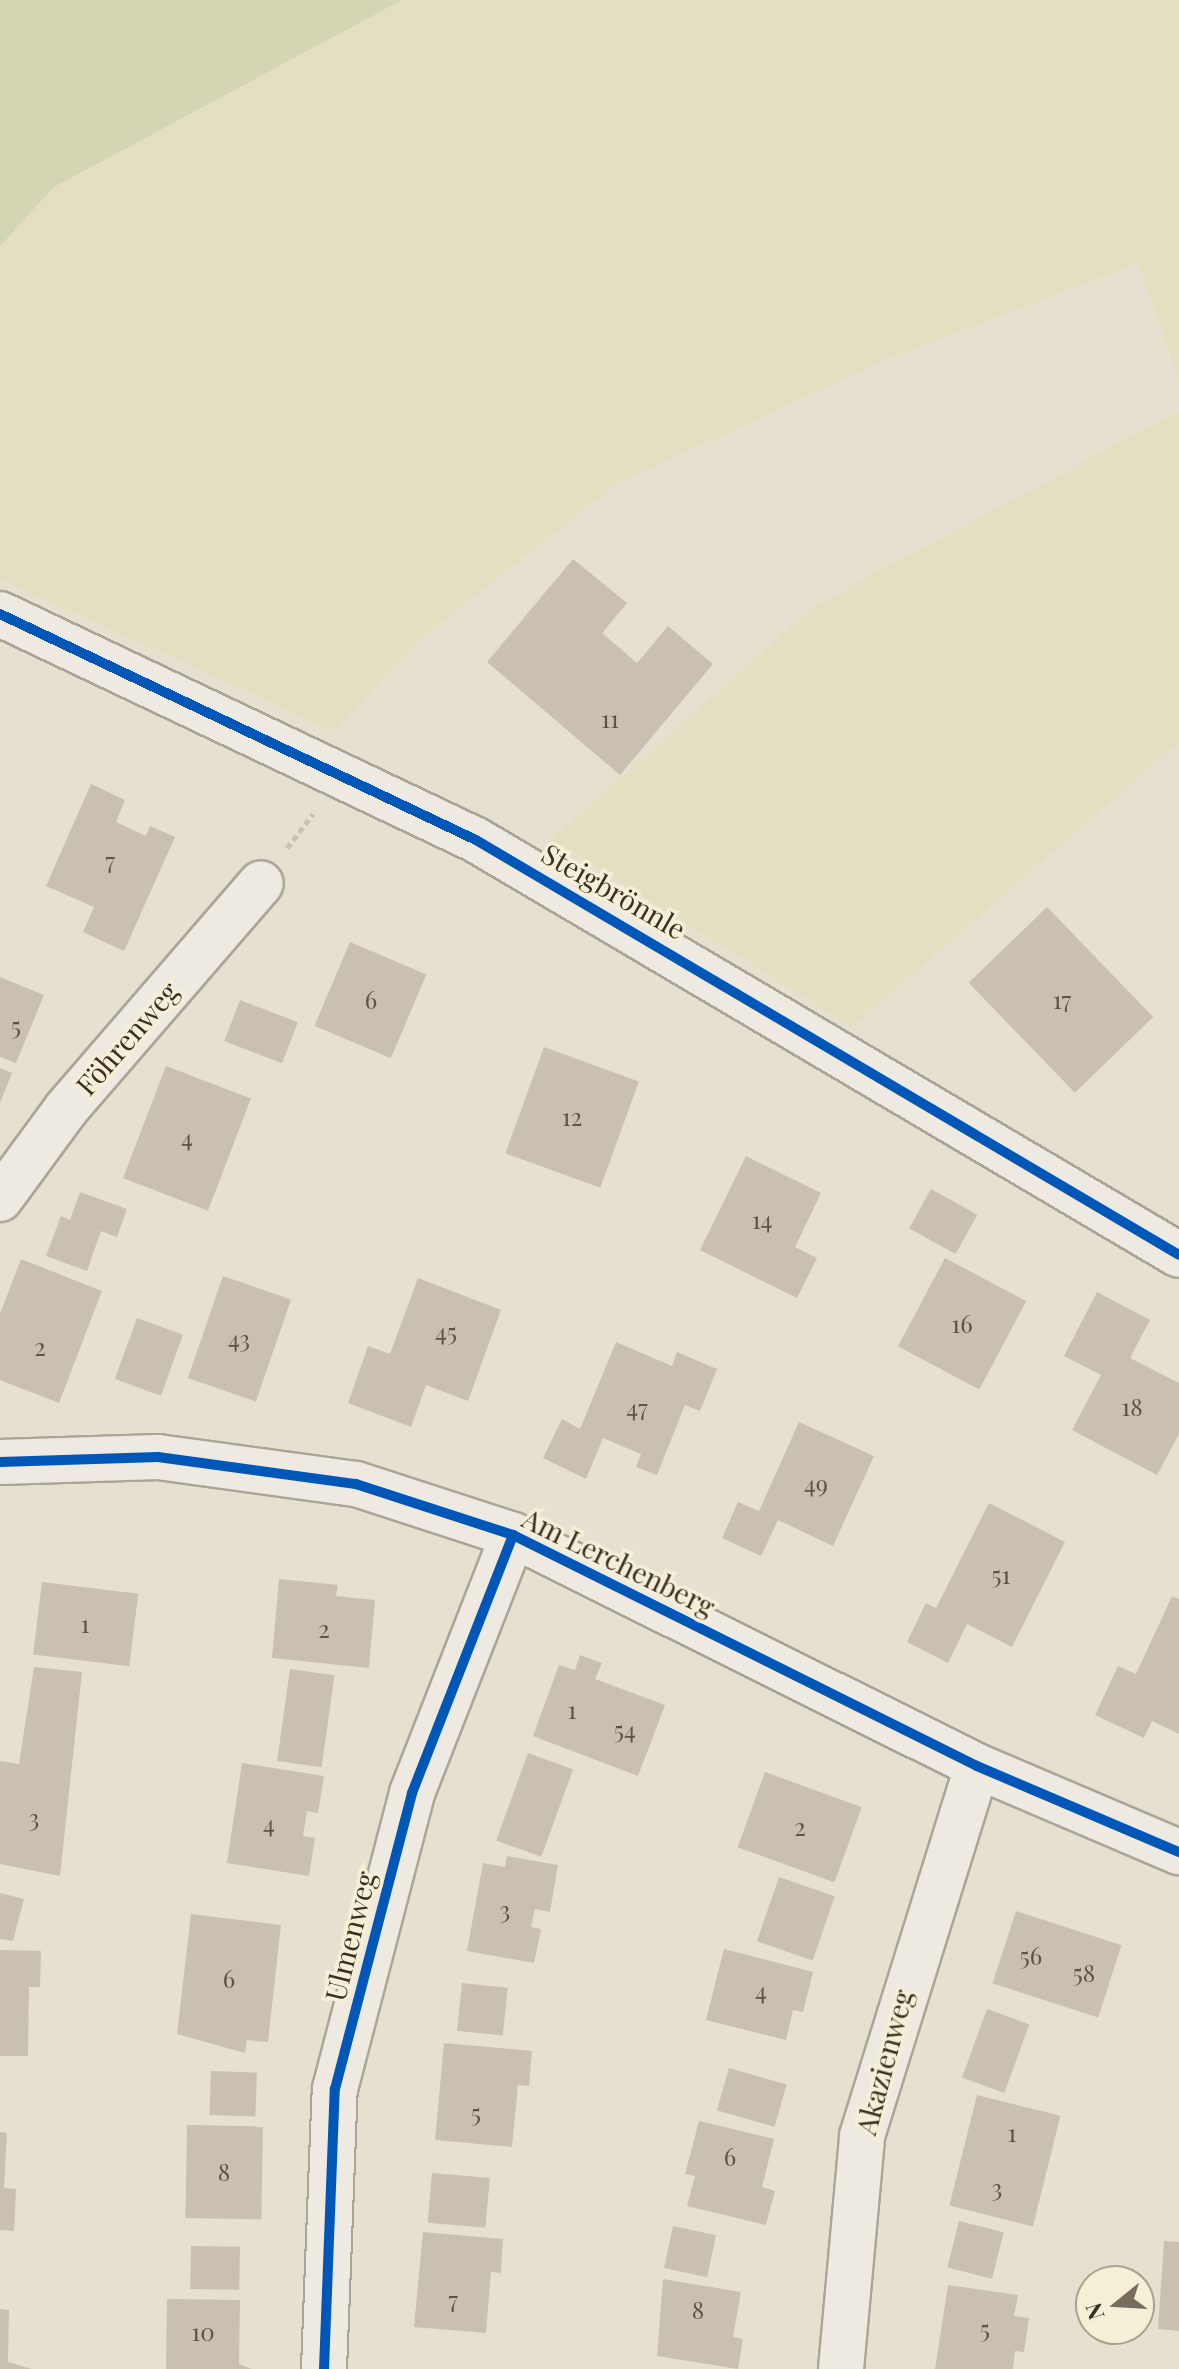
<!DOCTYPE html>
<html>
<head>
<meta charset="utf-8">
<style>
  body { margin:0 }
  #map { position:relative; width:1179px; height:2369px; overflow:hidden; background:#e6e0d0; font-family:"Playfair Display",serif }
  div>[style] { position:absolute }
  [style*='--x'] { left:calc(var(--x)*1px); top:calc(var(--y)*1px); width:calc(var(--w)*1px); rotate:calc(var(--a)*1deg) }
  .farmland>* { inset:0; background:#e4dfc1 }
  .green>* { inset:0; background:#d3d5b3 }
  .building>* { inset:0; background:#c9c0b1; transform-origin:0 0 }
  .path>* { height:5px; margin-top:-2.5px; transform-origin:0; background:repeating-linear-gradient(90deg,#c7c2b8 0 6px,transparent 0 10px) }
  .roads { filter:drop-shadow(2px 0 #aba598) drop-shadow(-2px 0 #aba598) drop-shadow(0 2px #aba598) drop-shadow(0 -2px #aba598) }
  .minor>* { height:44px; margin:-22px; padding:0 22px; transform-origin:22px; border-radius:22px; background:#eeeae1 }
  .cycleway>* { height:10px; margin:-5px; padding:0 5px; transform-origin:5px; border-radius:5px; background:#0057b8 }
  span { translate:-50% -50%; white-space:nowrap; text-align:center; line-height:1.15; -webkit-text-stroke:7px #f5efd7; paint-order:stroke }
  .number-label { font-size:24px; color:#5e5344 }
  .number-label span { -webkit-text-stroke-width:0 }
  .street-label { font-size:28px; color:#3a2f20 }
  .north { position:absolute; left:1075px; top:2265px; width:80px; height:80px; box-sizing:border-box; background:#f5efd7; border:2px solid #aaa28e; border-radius:50%; rotate:252deg; font-size:22px; font-weight:700; line-height:32px; text-align:center; color:#3a2f20 }
  .north::after { content:''; display:block; margin:auto; width:28px; height:36px; background:#766d5e; clip-path:polygon(50% 0,100% 100%,50% 72%,0 100%) }
</style>
</head>
<body>
<div id="map">
  <div class="farmland">
    <i style="clip-path:polygon(402px 0,1179px 0,1179px 378px,1138px 263px,887px 359px,616px 484px,421px 639px,334px 731px,0 579px,0 246px,54px 187px)"></i>
    <i style="clip-path:polygon(1179px 411px,1179px 742px,852px 1027px,552px 839px,814px 606px)"></i>
  </div>
  <div class="green">
    <i style="clip-path:polygon(0 0,402px 0,54px 187px,0 246px)"></i>
  </div>
  <div class="building">
    <i style="clip-path:polygon(573px 559px,627px 603px,602px 633px,637px 663px,668px 626px,713px 664px,620px 775px,487px 662px)"></i>
    <i style="clip-path:polygon(91px 784px,125px 800px,116px 822px,146px 836px,150px 826px,175px 837px,124px 951px,83px 932px,94px 907px,46px 886px)"></i>
    <i style="left:1047px;top:907px;width:153px;height:109px;rotate:46deg"></i>
    <i style="left:350px;top:942px;width:83px;height:91px;rotate:23deg"></i>
    <i style="clip-path:polygon(0 977px,44px 995px,16px 1063px,0 1057px)"></i>
    <i style="left:240px;top:1000px;width:62px;height:44px;rotate:21deg"></i>
    <i style="left:544px;top:1047px;width:101px;height:113px;rotate:20deg"></i>
    <i style="left:166px;top:1066px;width:91px;height:120px;rotate:21deg"></i>
    <i style="clip-path:polygon(0 1068px,12px 1073px,0 1103px)"></i>
    <i style="clip-path:polygon(746px 1156px,821px 1193px,795px 1247px,817px 1258px,797px 1298px,700px 1250px)"></i>
    <i style="left:931px;top:1189px;width:53px;height:45px;rotate:29deg"></i>
    <i style="clip-path:polygon(80px 1192px,127px 1209px,117px 1237px,101px 1231px,87px 1271px,46px 1256px,61px 1216px,70px 1220px)"></i>
    <i style="left:945px;top:1258px;width:92px;height:100px;rotate:28deg"></i>
    <i style="clip-path:polygon(21px 1259px,102px 1291px,59px 1403px,0 1380px,0 1314px)"></i>
    <i style="left:223px;top:1276px;width:72px;height:108px;rotate:19deg"></i>
    <i style="clip-path:polygon(418px 1278px,501px 1310px,468px 1401px,426px 1385px,411px 1427px,348px 1403px,368px 1346px,390px 1354px)"></i>
    <i style="clip-path:polygon(1097px 1292px,1150px 1320px,1130px 1358px,1179px 1383px,1179px 1434px,1157px 1475px,1072px 1430px,1101px 1375px,1064px 1356px)"></i>
    <i style="left:137px;top:1318px;width:49px;height:65px;rotate:20deg"></i>
    <i style="clip-path:polygon(616px 1342px,672px 1366px,677px 1352px,717px 1369px,700px 1411px,685px 1405px,657px 1475px,636px 1467px,641px 1454px,603px 1438px,586px 1479px,543px 1458px,562px 1419px,580px 1429px)"></i>
    <i style="clip-path:polygon(799px 1422px,874px 1456px,833px 1546px,778px 1520px,761px 1556px,722px 1538px,738px 1502px,759px 1511px)"></i>
    <i style="clip-path:polygon(989px 1503px,1065px 1542px,1012px 1647px,967px 1624px,948px 1663px,907px 1642px,926px 1603px,936px 1608px)"></i>
    <i style="clip-path:polygon(279px 1579px,338px 1585px,336px 1596px,375px 1600px,369px 1668px,272px 1658px)"></i>
    <i style="left:42px;top:1582px;width:97px;height:73px;rotate:7deg"></i>
    <i style="clip-path:polygon(1172px 1596px,1179px 1599px,1179px 1734px,1152px 1721px,1144px 1738px,1095px 1715px,1118px 1666px,1136px 1674px)"></i>
    <i style="clip-path:polygon(580px 1655px,602px 1663px,595px 1679px,665px 1705px,638px 1776px,533px 1736px,559px 1665px,575px 1670px)"></i>
    <i style="clip-path:polygon(34px 1667px,82px 1672px,60px 1876px,0 1864px,0 1761px,19px 1764px)"></i>
    <i style="left:290px;top:1669px;width:45px;height:93px;rotate:8deg"></i>
    <i style="left:528px;top:1753px;width:48px;height:93px;rotate:20deg"></i>
    <i style="clip-path:polygon(242px 1763px,324px 1776px,318px 1813px,307px 1811px,303px 1836px,315px 1838px,309px 1876px,227px 1863px)"></i>
    <i style="left:765px;top:1772px;width:103px;height:80px;rotate:20deg"></i>
    <i style="clip-path:polygon(507px 1856px,558px 1865px,550px 1912px,535px 1909px,531px 1927px,541px 1929px,534px 1963px,467px 1951px,483px 1863px,505px 1867px)"></i>
    <i style="left:779px;top:1877px;width:59px;height:68px;rotate:19deg"></i>
    <i style="clip-path:polygon(0 1893px,24px 1899px,13px 1941px,0 1939px)"></i>
    <i style="left:1016px;top:1911px;width:111px;height:76px;rotate:18deg"></i>
    <i style="clip-path:polygon(191px 1914px,281px 1925px,268px 2042px,247px 2040px,245px 2053px,177px 2034px)"></i>
    <i style="clip-path:polygon(724px 1949px,813px 1972px,803px 2012px,793px 2010px,786px 2040px,706px 2020px)"></i>
    <i style="clip-path:polygon(0 1950px,41px 1951px,40px 1987px,29px 1987px,28px 2056px,0 2056px)"></i>
    <i style="left:462px;top:1983px;width:46px;height:48px;rotate:6deg"></i>
    <i style="left:987px;top:2009px;width:45px;height:73px;rotate:20deg"></i>
    <i style="clip-path:polygon(444px 2043px,532px 2051px,529px 2086px,518px 2085px,512px 2147px,435px 2140px)"></i>
    <i style="left:729px;top:2068px;width:60px;height:44px;rotate:16deg"></i>
    <i style="left:211px;top:2071px;width:46px;height:44px;rotate:2deg"></i>
    <i style="left:977px;top:2095px;width:86px;height:114px;rotate:14deg"></i>
    <i style="clip-path:polygon(699px 2121px,774px 2139px,762px 2187px,775px 2191px,766px 2225px,687px 2206px,695px 2176px,685px 2174px)"></i>
    <i style="left:187px;top:2125px;width:76px;height:93px;rotate:1deg"></i>
    <i style="clip-path:polygon(0 2132px,7px 2133px,4px 2188px,16px 2189px,14px 2231px,0 2230px)"></i>
    <i style="left:432px;top:2173px;width:58px;height:50px;rotate:5deg"></i>
    <i style="left:959px;top:2221px;width:46px;height:48px;rotate:14deg"></i>
    <i style="left:673px;top:2226px;width:44px;height:43px;rotate:12deg"></i>
    <i style="clip-path:polygon(423px 2232px,503px 2239px,501px 2273px,491px 2272px,486px 2333px,414px 2327px)"></i>
    <i style="clip-path:polygon(1164px 2241px,1179px 2242px,1179px 2331px,1158px 2329px)"></i>
    <i style="left:191px;top:2246px;width:49px;height:43px;rotate:1deg"></i>
    <i style="clip-path:polygon(663px 2279px,741px 2292px,733px 2337px,743px 2339px,738px 2369px,657px 2356px)"></i>
    <i style="clip-path:polygon(948px 2285px,1018px 2295px,1014px 2316px,1029px 2318px,1024px 2352px,1015px 2351px,1013px 2369px,935px 2369px)"></i>
    <i style="clip-path:polygon(167px 2299px,240px 2300px,239px 2364px,252px 2369px,166px 2369px)"></i>
    <i style="clip-path:polygon(0 2309px,9px 2310px,8px 2362px,32px 2369px,0 2369px)"></i>
  </div>
  <div class="path">
    <i style="--x:287;--y:848;--w:43;--a:-52.6"></i>
  </div>
  <div class="roads">
    <div class="minor">
      <i style="--x:0;--y:614;--w:527;--a:25.4"></i>
      <i style="--x:476;--y:840;--w:816;--a:30.55"></i>
      <i style="--x:0;--y:1199;--w:112;--a:-53.7"></i>
      <i style="--x:66;--y:1109;--w:298;--a:-49.2"></i>
      <i style="--x:0;--y:1462;--w:158;--a:-1.8"></i>
      <i style="--x:158;--y:1457;--w:200;--a:7.8"></i>
      <i style="--x:356;--y:1484;--w:165;--a:18"></i>
      <i style="--x:513;--y:1535;--w:518;--a:26.47"></i>
      <i style="--x:977;--y:1766;--w:220;--a:23.1"></i>
      <i style="--x:324;--y:2369;--w:280;--a:-87.8"></i>
      <i style="--x:335;--y:2089;--w:306;--a:-75.4"></i>
      <i style="--x:412;--y:1793;--w:277;--a:-68.6"></i>
      <i style="--x:841;--y:2369;--w:234;--a:-84.8"></i>
      <i style="--x:862;--y:2136;--w:387;--a:-72.7"></i>
    </div>
  </div>
  <div class="cycleway">
    <i style="--x:0;--y:614;--w:527;--a:25.4"></i>
    <i style="--x:476;--y:840;--w:816;--a:30.55"></i>
    <i style="--x:0;--y:1462;--w:158;--a:-1.8"></i>
    <i style="--x:158;--y:1457;--w:200;--a:7.8"></i>
    <i style="--x:356;--y:1484;--w:165;--a:18"></i>
    <i style="--x:513;--y:1535;--w:518;--a:26.47"></i>
    <i style="--x:977;--y:1766;--w:220;--a:23.1"></i>
    <i style="--x:324;--y:2369;--w:280;--a:-87.8"></i>
    <i style="--x:335;--y:2089;--w:306;--a:-75.4"></i>
    <i style="--x:412;--y:1793;--w:277;--a:-68.6"></i>
  </div>
  <div class="number-label">
    <span style="left:610px;top:719px">11</span>
    <span style="left:110px;top:861px">7</span>
    <span style="left:371px;top:1000px">6</span>
    <span style="left:1062px;top:1000px">17</span>
    <span style="left:16px;top:1026px">5</span>
    <span style="left:572px;top:1117px">12</span>
    <span style="left:187px;top:1138px">4</span>
    <span style="left:762px;top:1220px">14</span>
    <span style="left:962px;top:1324px">16</span>
    <span style="left:446px;top:1332px">45</span>
    <span style="left:239px;top:1339px">43</span>
    <span style="left:40px;top:1347px">2</span>
    <span style="left:1132px;top:1407px">18</span>
    <span style="left:637px;top:1408px">47</span>
    <span style="left:816px;top:1484px">49</span>
    <span style="left:1001px;top:1575px">51</span>
    <span style="left:85px;top:1624px">1</span>
    <span style="left:324px;top:1629px">2</span>
    <span style="left:572px;top:1710px">1</span>
    <span style="left:625px;top:1730px">54</span>
    <span style="left:34px;top:1818px">3</span>
    <span style="left:269px;top:1824px">4</span>
    <span style="left:800px;top:1827px">2</span>
    <span style="left:505px;top:1910px">3</span>
    <span style="left:1031px;top:1956px">56</span>
    <span style="left:1084px;top:1973px">58</span>
    <span style="left:229px;top:1979px">6</span>
    <span style="left:761px;top:1991px">4</span>
    <span style="left:476px;top:2113px">5</span>
    <span style="left:1012px;top:2133px">1</span>
    <span style="left:730px;top:2157px">6</span>
    <span style="left:224px;top:2172px">8</span>
    <span style="left:997px;top:2188px">3</span>
    <span style="left:453px;top:2300px">7</span>
    <span style="left:698px;top:2310px">8</span>
    <span style="left:985px;top:2329px">5</span>
    <span style="left:203px;top:2332px">10</span>
  </div>
  <div class="street-label">
    <span style="left:614px;top:891px;rotate:30deg">Steigbrönnle</span>
    <span style="left:127px;top:1038px;rotate:-49deg">Föhrenweg</span>
    <span style="left:619px;top:1562px;rotate:26deg">Am Lerchenberg</span>
    <span style="left:350px;top:1936px;rotate:-76deg">Ulmenweg</span>
    <span style="left:884px;top:2062px;rotate:-75deg">Akazienweg</span>
  </div>
  <div class="north">N</div>
</div>
</body>
</html>
